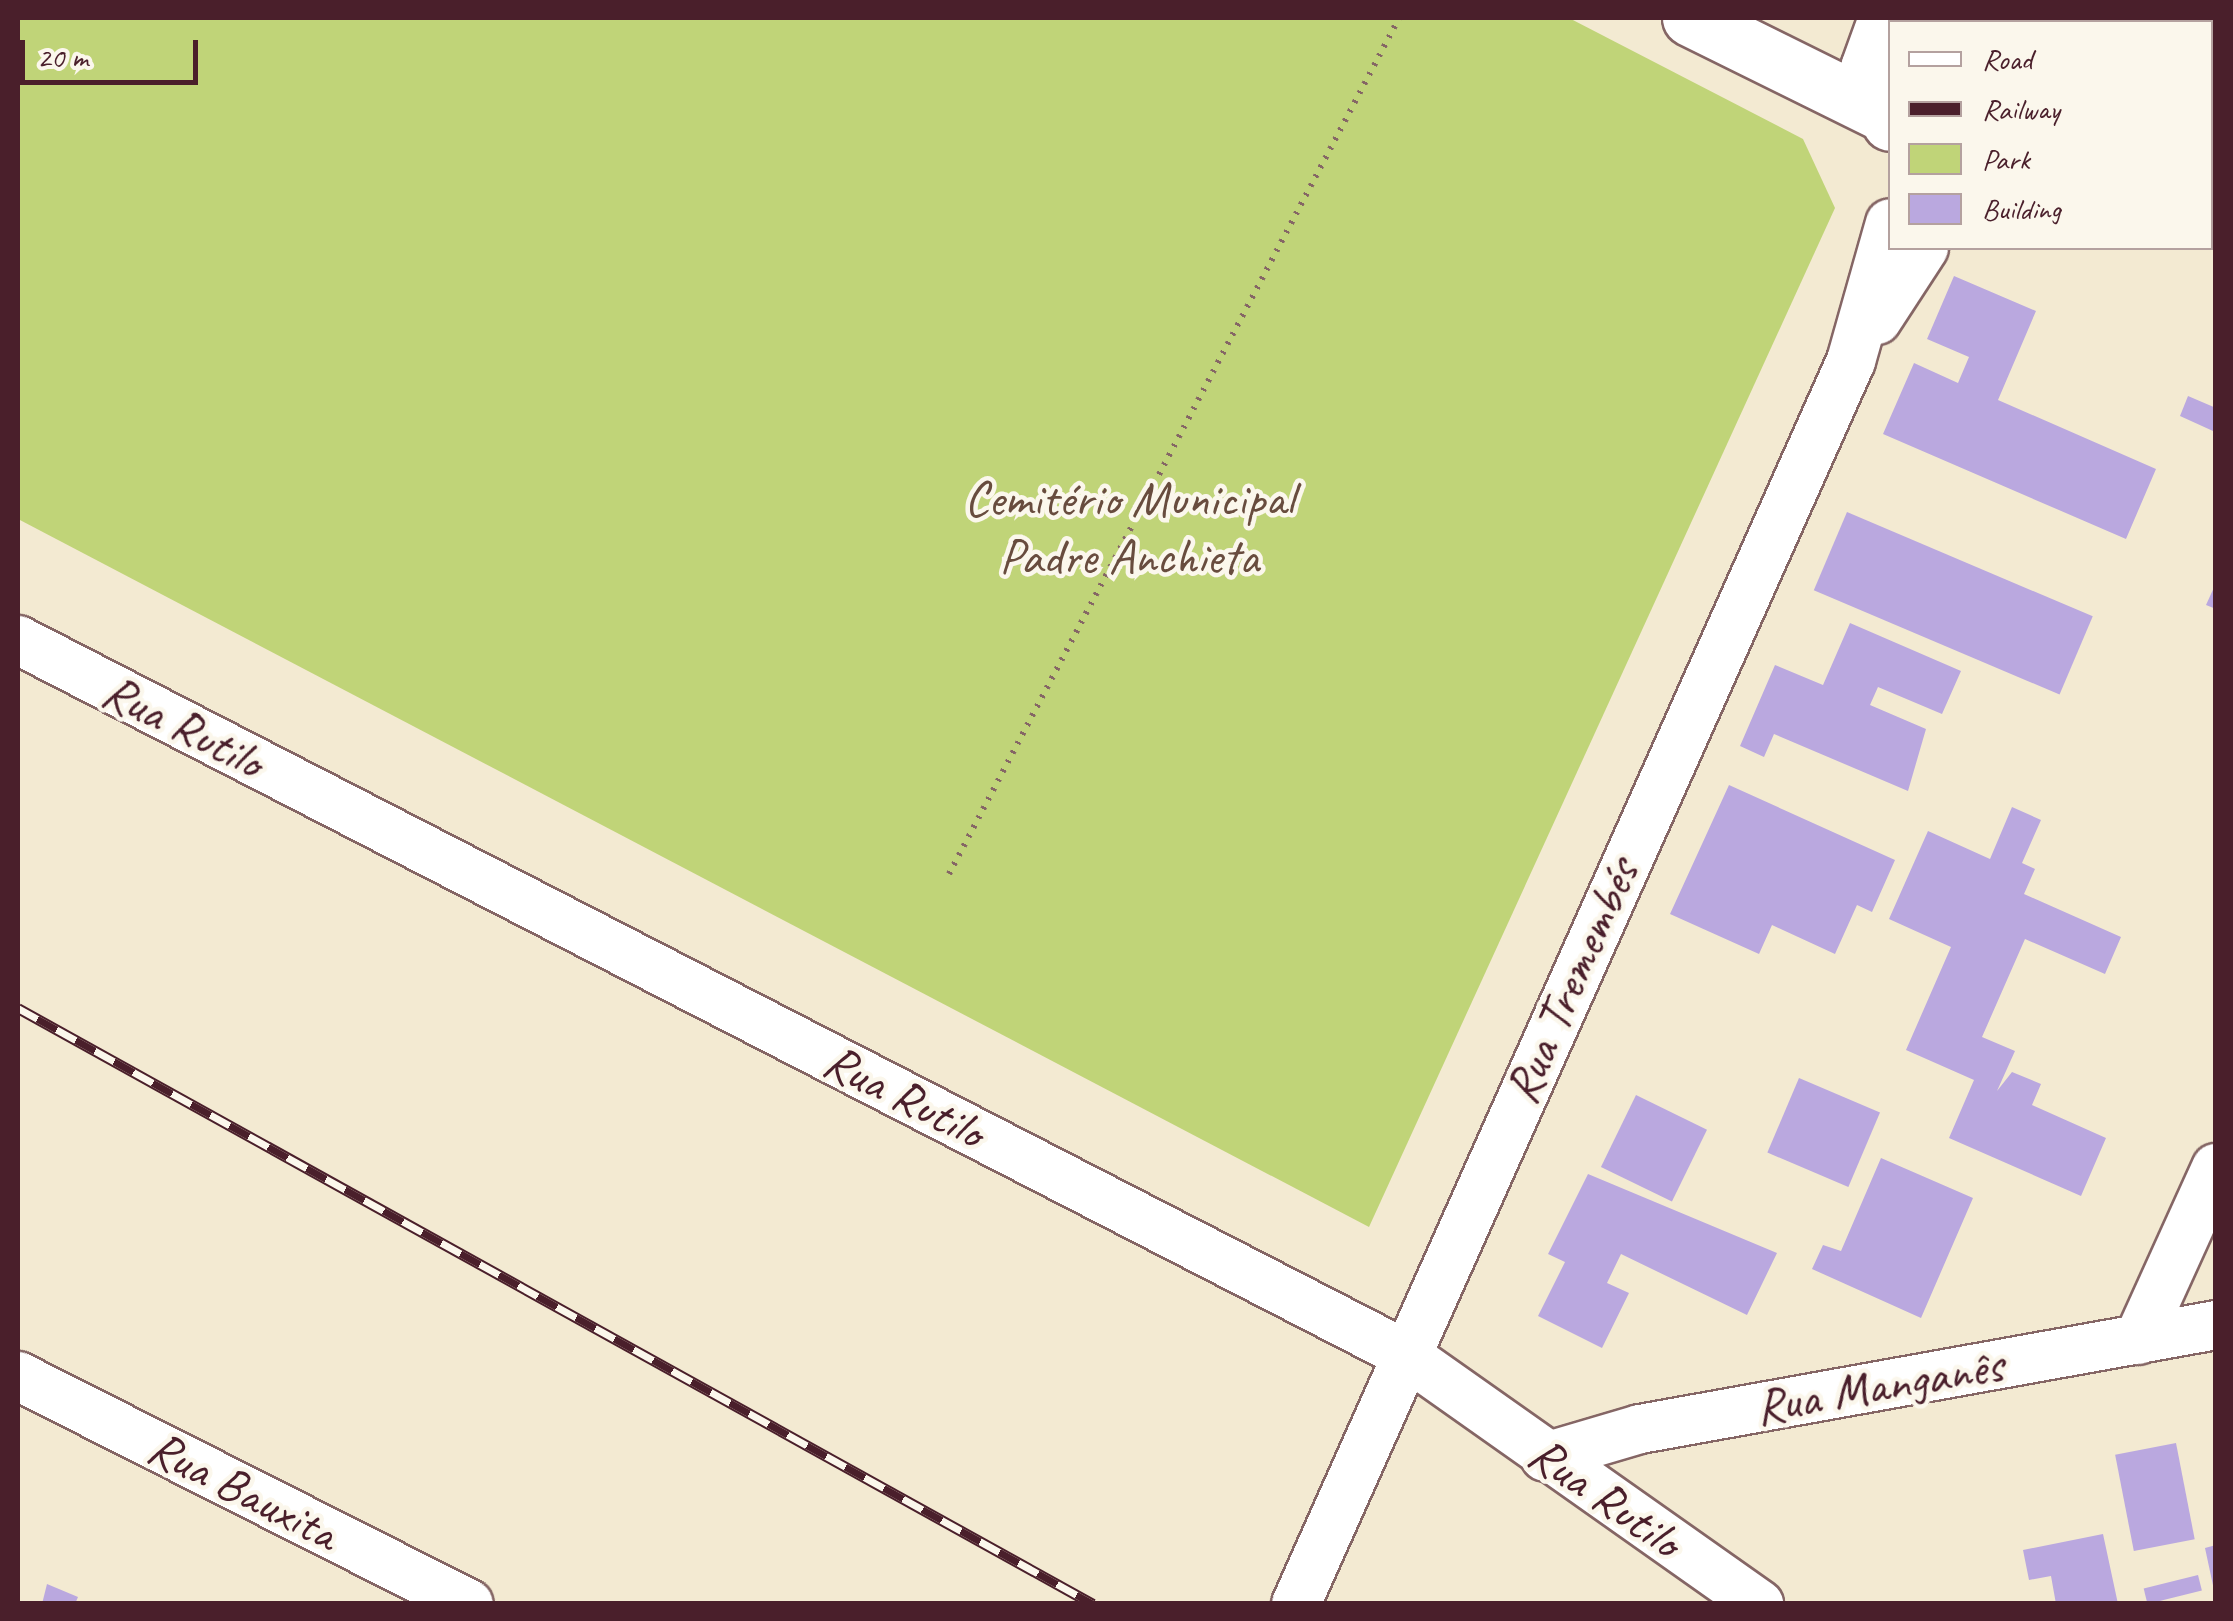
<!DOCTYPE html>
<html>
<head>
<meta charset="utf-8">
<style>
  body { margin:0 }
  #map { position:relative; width:2233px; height:1621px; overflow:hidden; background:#f3ead2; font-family:Caveat,sans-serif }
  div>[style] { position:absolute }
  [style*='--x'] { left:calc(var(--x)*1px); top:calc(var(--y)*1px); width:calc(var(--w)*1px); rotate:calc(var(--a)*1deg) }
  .green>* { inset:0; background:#c0d478 }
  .building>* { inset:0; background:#baa8df; transform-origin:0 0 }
  .path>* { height:6px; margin-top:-3px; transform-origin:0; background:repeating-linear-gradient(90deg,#856665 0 2.5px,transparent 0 10.5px) }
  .roads { filter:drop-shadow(2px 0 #856665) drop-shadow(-2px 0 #856665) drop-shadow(0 2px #856665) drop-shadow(0 -2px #856665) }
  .minor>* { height:48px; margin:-24px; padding:0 24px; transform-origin:24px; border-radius:24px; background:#fff }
  .tertiary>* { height:55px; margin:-27.5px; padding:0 27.5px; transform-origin:27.5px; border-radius:27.5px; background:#fff }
  .rail>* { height:11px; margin-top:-5.5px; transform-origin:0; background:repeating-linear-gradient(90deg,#fbf7ec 0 22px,#4a1f2b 0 44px); box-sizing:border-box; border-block:2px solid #4a1f2b }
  span { translate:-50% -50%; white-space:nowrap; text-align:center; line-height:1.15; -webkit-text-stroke:9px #fbf7ec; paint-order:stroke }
  .park-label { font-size:50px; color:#684c3e }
  .street-label { font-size:50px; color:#4a1f2b }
  .frame { position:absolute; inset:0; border:20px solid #4a1f2b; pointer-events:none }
  .legend { position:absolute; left:1888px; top:20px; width:325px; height:230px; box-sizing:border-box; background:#fbf7ec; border:2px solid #b4a19f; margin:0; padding:12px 18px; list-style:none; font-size:30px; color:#4a1f2b }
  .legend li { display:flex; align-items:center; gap:20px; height:50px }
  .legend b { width:50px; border:2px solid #b4a19f }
  .scale { position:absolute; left:20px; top:40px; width:178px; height:45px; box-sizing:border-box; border:5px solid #4a1f2b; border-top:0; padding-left:12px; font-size:30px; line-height:35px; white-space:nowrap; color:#4a1f2b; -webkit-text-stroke:8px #fbf7ec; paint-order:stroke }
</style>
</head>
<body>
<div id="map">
  <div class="green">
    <i style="clip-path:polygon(18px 18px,1569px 18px,1803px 139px,1835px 208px,1369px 1227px,18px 519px)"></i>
  </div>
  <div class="building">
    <i style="clip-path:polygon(1954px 276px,2036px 311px,1998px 400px,2156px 469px,2126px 539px,1883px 434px,1914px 363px,1958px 383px,1969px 357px,1927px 339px)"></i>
    <i style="clip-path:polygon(2188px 396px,2216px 408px,2213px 431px,2180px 416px)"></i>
    <i style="left:1847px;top:512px;width:267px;height:85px;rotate:23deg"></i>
    <i style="clip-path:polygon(2216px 583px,2216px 609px,2206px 605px)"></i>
    <i style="clip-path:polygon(1850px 623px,1961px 671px,1942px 714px,1878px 687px,1870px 705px,1926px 729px,1908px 791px,1774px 734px,1764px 757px,1740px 746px,1775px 665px,1823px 685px)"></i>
    <i style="clip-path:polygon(1729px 785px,1895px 860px,1872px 912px,1857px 905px,1835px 954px,1772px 925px,1759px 954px,1670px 914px)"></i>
    <i style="clip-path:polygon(2012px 807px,2041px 820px,2022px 863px,2035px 869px,2024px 894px,2121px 937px,2105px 974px,2025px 939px,1982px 1037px,2015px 1051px,1997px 1091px,2012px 1072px,2041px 1084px,2032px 1105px,2106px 1138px,2081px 1196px,1949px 1138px,1974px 1080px,1906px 1050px,1951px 947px,1889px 919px,1928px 831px,1990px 859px)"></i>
    <i style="left:1799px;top:1078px;width:88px;height:81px;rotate:23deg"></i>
    <i style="left:1636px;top:1095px;width:79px;height:80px;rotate:26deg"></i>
    <i style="clip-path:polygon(1881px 1158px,1973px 1198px,1921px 1318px,1812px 1269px,1823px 1245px,1841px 1251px)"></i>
    <i style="clip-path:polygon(1588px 1174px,1777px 1253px,1747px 1315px,1621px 1254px,1607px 1283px,1629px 1293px,1602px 1348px,1538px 1316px,1565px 1262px,1548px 1254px)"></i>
    <i style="left:2176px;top:1443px;width:98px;height:62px;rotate:79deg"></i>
    <i style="clip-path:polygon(2103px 1534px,2118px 1604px,2056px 1604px,2051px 1576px,2029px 1580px,2023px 1550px)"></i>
    <i style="clip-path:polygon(2216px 1545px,2216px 1589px,2214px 1590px,2205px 1548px)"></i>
    <i style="left:2198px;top:1575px;width:16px;height:56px;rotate:76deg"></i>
    <i style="clip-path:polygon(47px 1584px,78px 1597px,75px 1604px,42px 1604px)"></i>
  </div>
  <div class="path">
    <i style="--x:949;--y:874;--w:967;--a:-62.27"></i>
  </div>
  <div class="roads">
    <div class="minor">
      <i style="--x:1877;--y:320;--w:86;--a:-56.9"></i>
      <i style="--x:18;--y:640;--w:1558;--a:27.24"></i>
      <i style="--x:1403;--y:1353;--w:436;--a:35.2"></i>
      <i style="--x:2138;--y:1340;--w:189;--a:-65.6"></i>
      <i style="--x:18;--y:1376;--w:505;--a:26.82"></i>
      <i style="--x:1545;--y:1457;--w:99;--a:-16.4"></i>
      <i style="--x:1640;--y:1429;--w:585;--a:-10.23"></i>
      <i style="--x:1296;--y:1604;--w:1361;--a:-65.94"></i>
      <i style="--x:1851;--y:361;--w:143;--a:-74.2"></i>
    </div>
    <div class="tertiary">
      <i style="--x:1690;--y:18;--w:214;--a:26.3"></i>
      <i style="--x:1886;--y:18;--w:53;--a:109.8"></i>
      <i style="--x:1868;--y:68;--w:59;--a:68.2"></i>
      <i style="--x:2023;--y:18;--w:5;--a:53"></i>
      <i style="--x:2210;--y:117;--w:6;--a:0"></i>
    </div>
  </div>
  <div class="rail">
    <i style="--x:18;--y:1008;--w:1229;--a:29"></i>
  </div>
  <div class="park-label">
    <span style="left:1129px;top:527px">Cemitério Municipal<br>Padre Anchieta</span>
  </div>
  <div class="street-label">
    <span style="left:183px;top:726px;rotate:27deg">Rua Rutilo</span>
    <span style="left:1571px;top:981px;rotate:-66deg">Rua Tremembés</span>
    <span style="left:904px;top:1096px;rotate:27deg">Rua Rutilo</span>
    <span style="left:1879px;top:1386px;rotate:-10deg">Rua Manganês</span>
    <span style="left:243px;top:1490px;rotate:27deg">Rua Bauxita</span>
    <span style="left:1605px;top:1497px;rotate:35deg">Rua Rutilo</span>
  </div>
  <div class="frame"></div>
  <ul class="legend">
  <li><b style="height:12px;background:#fff"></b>Road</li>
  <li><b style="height:12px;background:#4a1f2b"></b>Railway</li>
  <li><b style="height:28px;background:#c0d478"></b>Park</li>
  <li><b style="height:28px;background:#baa8df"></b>Building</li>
  </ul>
  <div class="scale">20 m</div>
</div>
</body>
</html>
